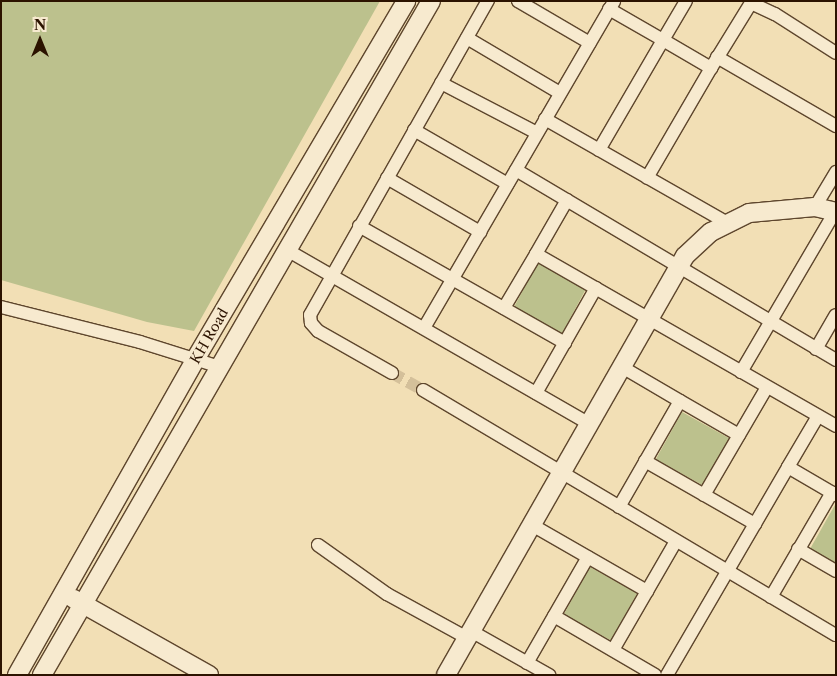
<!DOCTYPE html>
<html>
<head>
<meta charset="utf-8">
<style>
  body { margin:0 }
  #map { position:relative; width:837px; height:676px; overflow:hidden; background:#f2dfb5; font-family:"Libre Caslon Text",serif }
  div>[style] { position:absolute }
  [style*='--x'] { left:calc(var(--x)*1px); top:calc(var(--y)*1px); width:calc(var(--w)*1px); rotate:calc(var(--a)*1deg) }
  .green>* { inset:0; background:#bcc18d; transform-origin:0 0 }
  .street-tunnel>* { height:12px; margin-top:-6px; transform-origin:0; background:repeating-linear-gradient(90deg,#d4c09a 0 12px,transparent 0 18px) }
  .roads { filter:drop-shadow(1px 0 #5e462d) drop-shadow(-1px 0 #5e462d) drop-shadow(0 1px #5e462d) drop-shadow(0 -1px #5e462d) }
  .street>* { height:12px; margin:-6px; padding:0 6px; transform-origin:6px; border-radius:6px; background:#f7eacf }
  .secondary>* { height:18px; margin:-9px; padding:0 9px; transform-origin:9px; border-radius:9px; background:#f7eacf }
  span { translate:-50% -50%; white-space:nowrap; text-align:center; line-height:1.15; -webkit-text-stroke:4px #f7eacf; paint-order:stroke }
  .street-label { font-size:14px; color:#2c1300 }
  .frame { position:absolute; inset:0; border:2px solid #2c1300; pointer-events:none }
  .north { position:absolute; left:15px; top:15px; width:50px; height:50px; -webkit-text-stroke:4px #f7eacf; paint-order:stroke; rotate:0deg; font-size:14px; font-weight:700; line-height:20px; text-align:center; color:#2c1300 }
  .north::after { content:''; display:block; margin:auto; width:18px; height:22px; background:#2c1300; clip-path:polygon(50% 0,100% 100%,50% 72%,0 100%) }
</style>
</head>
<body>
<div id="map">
  <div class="green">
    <i style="clip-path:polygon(1px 1px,380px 1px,194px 331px,147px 322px,1px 280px)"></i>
    <i style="left:539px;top:260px;width:55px;height:54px;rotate:28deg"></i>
    <i style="left:682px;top:412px;width:54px;height:54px;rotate:29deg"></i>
    <i style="clip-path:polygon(836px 503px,836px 564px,810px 549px)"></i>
    <i style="left:590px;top:567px;width:54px;height:54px;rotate:29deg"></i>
  </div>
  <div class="street-tunnel">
    <i style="--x:392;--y:373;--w:35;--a:29"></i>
  </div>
  <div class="roads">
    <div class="street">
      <i style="--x:518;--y:1;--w:83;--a:30.3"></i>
      <i style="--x:609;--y:9;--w:62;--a:29.9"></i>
      <i style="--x:663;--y:40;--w:45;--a:-59.5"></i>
      <i style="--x:467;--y:38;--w:108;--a:30.6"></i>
      <i style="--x:717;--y:57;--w:138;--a:30.1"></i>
      <i style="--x:711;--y:68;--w:76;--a:-58.4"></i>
      <i style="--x:751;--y:3;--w:26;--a:25"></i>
      <i style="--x:775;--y:14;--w:72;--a:32.6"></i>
      <i style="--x:441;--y:83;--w:108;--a:27.5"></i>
      <i style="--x:545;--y:119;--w:210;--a:29.7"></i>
      <i style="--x:414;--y:130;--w:108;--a:29.9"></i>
      <i style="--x:599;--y:150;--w:127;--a:-59.8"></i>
      <i style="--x:663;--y:40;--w:56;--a:30.3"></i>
      <i style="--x:711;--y:68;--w:127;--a:120.2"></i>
      <i style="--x:516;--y:170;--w:372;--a:30.7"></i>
      <i style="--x:387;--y:178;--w:108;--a:30.1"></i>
      <i style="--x:567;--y:200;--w:62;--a:119.9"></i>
      <i style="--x:536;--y:254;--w:346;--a:29.8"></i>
      <i style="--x:815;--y:207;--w:41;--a:-59"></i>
      <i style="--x:359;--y:226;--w:237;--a:29.6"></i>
      <i style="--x:287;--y:250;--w:349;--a:29.9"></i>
      <i style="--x:1;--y:307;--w:143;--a:14.1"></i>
      <i style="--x:140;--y:342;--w:84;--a:17.4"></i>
      <i style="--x:504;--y:308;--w:63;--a:-59.3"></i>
      <i style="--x:424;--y:328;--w:378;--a:-59.8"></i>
      <i style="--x:816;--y:349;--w:39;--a:-60"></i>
      <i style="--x:741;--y:372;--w:186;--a:-59.6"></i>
      <i style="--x:392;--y:373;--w:85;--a:-150.4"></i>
      <i style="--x:318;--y:331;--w:11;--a:-131"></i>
      <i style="--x:311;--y:323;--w:8;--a:-97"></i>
      <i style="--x:310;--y:315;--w:361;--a:-60.5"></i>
      <i style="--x:423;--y:390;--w:480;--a:30.7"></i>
      <i style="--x:536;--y:393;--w:121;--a:-60.3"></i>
      <i style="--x:680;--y:401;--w:68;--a:30"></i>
      <i style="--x:818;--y:416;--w:59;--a:120.5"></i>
      <i style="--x:788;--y:467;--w:56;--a:30.3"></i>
      <i style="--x:645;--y:461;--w:127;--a:29.8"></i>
      <i style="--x:704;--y:495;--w:125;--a:-59.7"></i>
      <i style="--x:619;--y:507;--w:122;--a:-60.1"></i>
      <i style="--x:680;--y:401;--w:67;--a:-149.6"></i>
      <i style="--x:532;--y:525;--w:133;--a:29.9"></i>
      <i style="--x:318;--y:545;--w:85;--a:35.4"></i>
      <i style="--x:387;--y:594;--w:91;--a:28.8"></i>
      <i style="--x:798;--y:549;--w:44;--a:30.1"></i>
      <i style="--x:771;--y:597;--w:121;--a:-59.8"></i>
      <i style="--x:554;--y:616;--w:117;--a:30.3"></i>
      <i style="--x:471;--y:631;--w:90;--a:29.4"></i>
      <i style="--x:613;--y:650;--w:126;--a:-60"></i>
      <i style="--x:527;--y:663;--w:122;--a:-60.1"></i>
      <i style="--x:667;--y:675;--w:241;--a:-59.8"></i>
    </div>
    <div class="secondary">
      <i style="--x:74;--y:599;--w:155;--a:29.4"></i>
      <i style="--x:17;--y:675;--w:364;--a:-60.5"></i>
      <i style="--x:196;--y:358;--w:414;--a:-59.5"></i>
      <i style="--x:42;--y:675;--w:778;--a:-60.01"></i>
      <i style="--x:446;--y:675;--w:482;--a:-60.3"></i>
      <i style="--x:685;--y:256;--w:35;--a:-43"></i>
      <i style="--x:711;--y:232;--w:42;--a:-26.6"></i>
      <i style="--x:749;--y:213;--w:66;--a:-5.2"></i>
      <i style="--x:815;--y:207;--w:22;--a:13"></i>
    </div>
  </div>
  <div class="street-label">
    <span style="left:209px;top:336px;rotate:-60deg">KH Road</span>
  </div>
  <div class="frame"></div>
  <div class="north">N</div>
</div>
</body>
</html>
